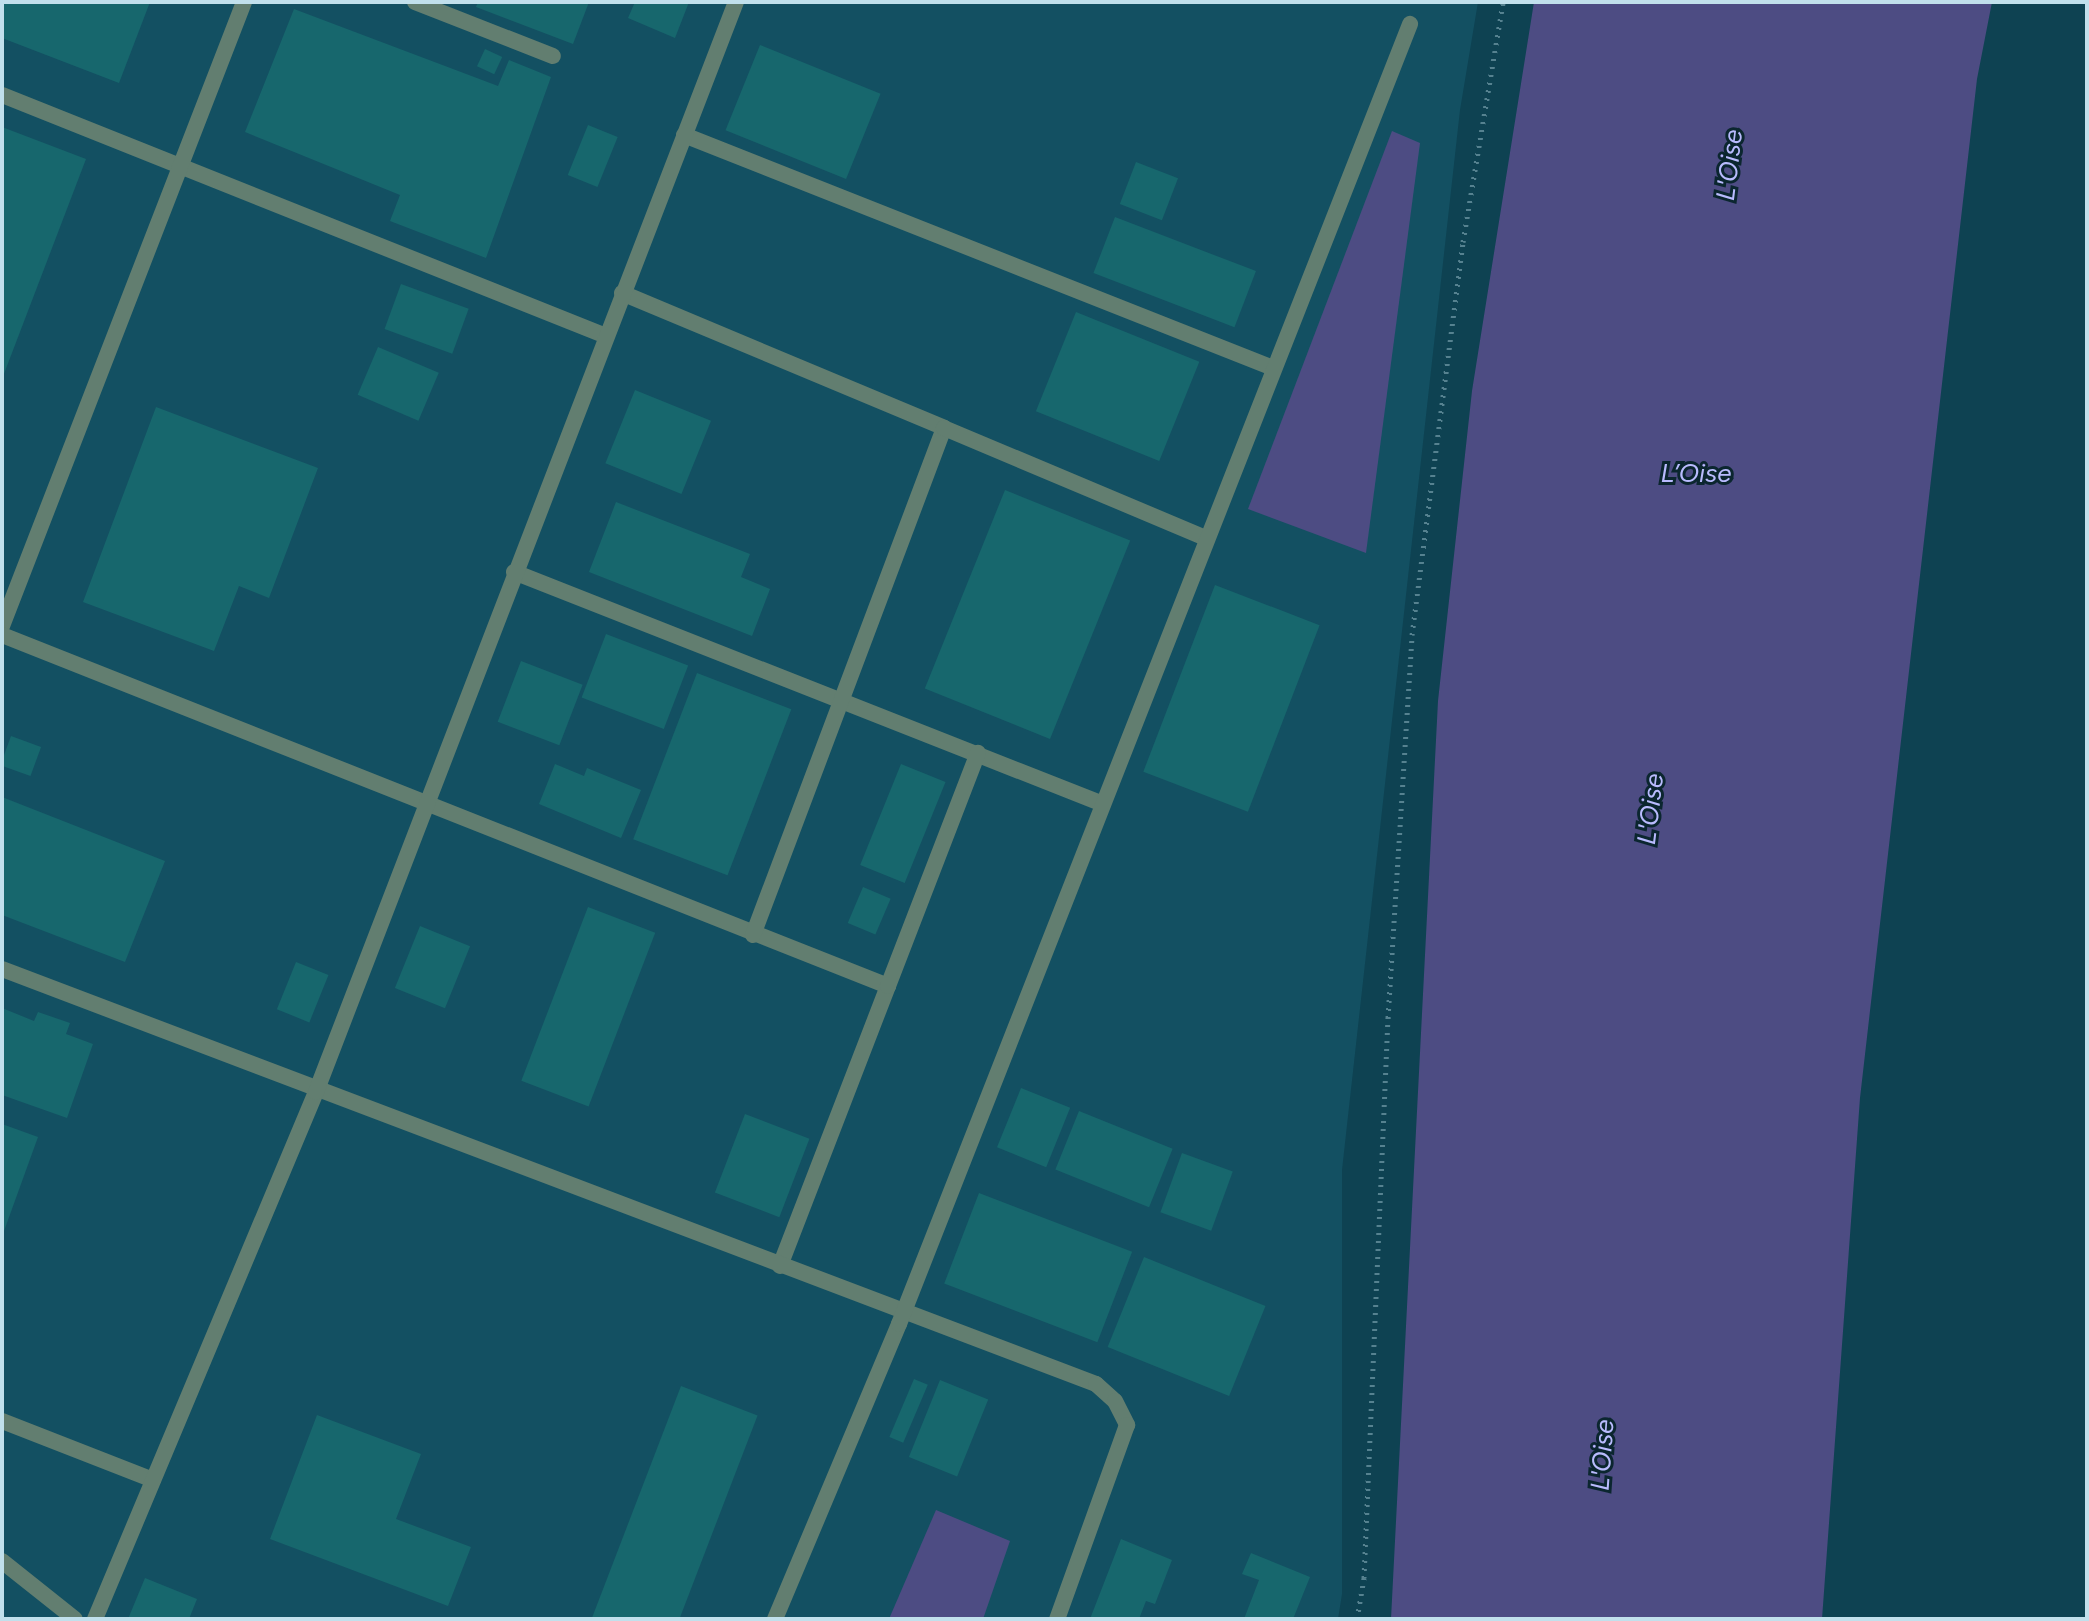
<!DOCTYPE html>
<html>
<head>
<meta charset="utf-8">
<style>
  body { margin:0 }
  #map { position:relative; width:2089px; height:1621px; overflow:hidden; background:#0e4252; font-family:Figtree,sans-serif }
  div>[style] { position:absolute }
  [style*='--x'] { left:calc(var(--x)*1px); top:calc(var(--y)*1px); width:calc(var(--w)*1px); rotate:calc(var(--a)*1deg) }
  .built>* { inset:0; background:#135062 }
  .water>* { inset:0; background:#4d4c83 }
  .building>* { inset:0; background:#17676d; transform-origin:0 0 }
  .path>* { height:5px; margin-top:-2.5px; transform-origin:0; background:repeating-linear-gradient(90deg,#568290 0 2px,transparent 0 8px) }
  .lane>* { height:16px; margin:-8px; padding:0 8px; transform-origin:8px; border-radius:8px; background:#627e70 }
  .street>* { height:16px; margin:-8px; padding:0 8px; transform-origin:8px; border-radius:8px; background:#627e70 }
  span { translate:-50% -50%; white-space:nowrap; text-align:center; line-height:1.15; -webkit-text-stroke:6px #0b262f; paint-order:stroke }
  .water-label { font-size:26px; color:#b9bbfe; font-style:italic }
  .frame { position:absolute; inset:0; border:4px solid #c1e0ec; pointer-events:none }
</style>
</head>
<body>
<div id="map">
  <div class="built">
    <i style="clip-path:polygon(2px 2px,1478px 2px,1460px 110px,1342px 1170px,1342px 1594px,1338px 1619px,2px 1619px)"></i>
  </div>
  <div class="water">
    <i style="clip-path:polygon(1534px 2px,1992px 2px,1977px 79px,1860px 1098px,1822px 1619px,1391px 1619px,1438px 701px,1472px 391px)"></i>
    <i style="clip-path:polygon(1392px 131px,1420px 143px,1366px 553px,1248px 509px)"></i>
    <i style="clip-path:polygon(936px 1510px,1010px 1541px,983px 1619px,889px 1619px)"></i>
  </div>
  <div class="building">
    <i style="clip-path:polygon(2px 2px,150px 2px,119px 83px,2px 38px)"></i>
    <i style="clip-path:polygon(478px 2px,589px 2px,573px 44px,476px 7px)"></i>
    <i style="clip-path:polygon(635px 2px,689px 2px,675px 38px,628px 18px)"></i>
    <i style="clip-path:polygon(294px 9px,498px 86px,509px 60px,551px 77px,486px 258px,390px 221px,400px 195px,245px 132px)"></i>
    <i style="left:760px;top:45px;width:130px;height:92px;rotate:22deg"></i>
    <i style="left:485px;top:49px;width:19px;height:19px;rotate:25deg"></i>
    <i style="left:588px;top:125px;width:32px;height:54px;rotate:22deg"></i>
    <i style="clip-path:polygon(2px 127px,86px 159px,2px 379px)"></i>
    <i style="left:1136px;top:162px;width:45px;height:45px;rotate:21deg"></i>
    <i style="left:1115px;top:217px;width:151px;height:60px;rotate:21deg"></i>
    <i style="left:401px;top:284px;width:72px;height:48px;rotate:20deg"></i>
    <i style="left:1076px;top:312px;width:133px;height:107px;rotate:22deg"></i>
    <i style="left:378px;top:347px;width:66px;height:52px;rotate:23deg"></i>
    <i style="left:635px;top:390px;width:82px;height:79px;rotate:22deg"></i>
    <i style="clip-path:polygon(156px 407px,318px 468px,269px 598px,239px 586px,214px 651px,83px 602px)"></i>
    <i style="left:1005px;top:490px;width:135px;height:214px;rotate:22deg"></i>
    <i style="clip-path:polygon(616px 502px,750px 554px,741px 577px,770px 589px,752px 636px,589px 572px)"></i>
    <i style="left:1215px;top:585px;width:112px;height:200px;rotate:21deg"></i>
    <i style="left:606px;top:634px;width:88px;height:68px;rotate:21deg"></i>
    <i style="left:521px;top:661px;width:66px;height:65px;rotate:21deg"></i>
    <i style="left:697px;top:673px;width:101px;height:178px;rotate:21deg"></i>
    <i style="left:11px;top:736px;width:32px;height:31px;rotate:20deg"></i>
    <i style="clip-path:polygon(555px 764px,584px 776px,587px 768px,641px 790px,621px 838px,539px 804px)"></i>
    <i style="left:901px;top:764px;width:48px;height:109px;rotate:22deg"></i>
    <i style="clip-path:polygon(2px 797px,165px 861px,125px 962px,2px 915px)"></i>
    <i style="left:863px;top:887px;width:30px;height:39px;rotate:23deg"></i>
    <i style="left:588px;top:907px;width:72px;height:186px;rotate:21deg"></i>
    <i style="left:420px;top:926px;width:54px;height:67px;rotate:22deg"></i>
    <i style="left:296px;top:962px;width:35px;height:51px;rotate:22deg"></i>
    <i style="clip-path:polygon(2px 1008px,34px 1021px,38px 1012px,70px 1023px,66px 1034px,93px 1044px,67px 1118px,2px 1095px)"></i>
    <i style="left:1021px;top:1088px;width:53px;height:64px;rotate:22deg"></i>
    <i style="left:1079px;top:1111px;width:101px;height:63px;rotate:22deg"></i>
    <i style="left:745px;top:1114px;width:69px;height:84px;rotate:21deg"></i>
    <i style="clip-path:polygon(2px 1124px,38px 1137px,4px 1231px,2px 1230px)"></i>
    <i style="left:1182px;top:1153px;width:54px;height:63px;rotate:20deg"></i>
    <i style="left:979px;top:1193px;width:164px;height:97px;rotate:21deg"></i>
    <i style="left:1144px;top:1257px;width:131px;height:97px;rotate:22deg"></i>
    <i style="left:914px;top:1379px;width:15px;height:63px;rotate:23deg"></i>
    <i style="left:940px;top:1380px;width:52px;height:83px;rotate:22deg"></i>
    <i style="left:681px;top:1386px;width:82px;height:249px;rotate:21deg"></i>
    <i style="clip-path:polygon(317px 1415px,421px 1454px,396px 1519px,471px 1547px,448px 1606px,270px 1539px)"></i>
    <i style="clip-path:polygon(1121px 1539px,1172px 1560px,1155px 1604px,1146px 1601px,1139px 1619px,1090px 1619px)"></i>
    <i style="clip-path:polygon(1251px 1553px,1310px 1577px,1293px 1619px,1244px 1619px,1259px 1580px,1242px 1574px)"></i>
    <i style="clip-path:polygon(145px 1578px,197px 1599px,189px 1619px,128px 1619px)"></i>
  </div>
  <div class="path">
    <i style="--x:1357;--y:1619;--w:42;--a:-80.3"></i>
    <i style="--x:1364;--y:1578;--w:561;--a:-87.55"></i>
    <i style="--x:1388;--y:1018;--w:384;--a:-86.4"></i>
    <i style="--x:1412;--y:635;--w:396;--a:-82.6"></i>
    <i style="--x:1463;--y:242;--w:243;--a:-80.5"></i>
  </div>
  <div class="lane">
    <i style="--x:415;--y:2;--w:148;--a:21.4"></i>
    <i style="--x:2;--y:95;--w:650;--a:21.75"></i>
    <i style="--x:684;--y:135;--w:633;--a:21.58"></i>
    <i style="--x:622;--y:293;--w:349;--a:22.7"></i>
    <i style="--x:514;--y:572;--w:633;--a:21.5"></i>
    <i style="--x:2;--y:626;--w:669;--a:-68.8"></i>
    <i style="--x:2;--y:635;--w:953;--a:21.61"></i>
    <i style="--x:888;--y:986;--w:300;--a:111.1"></i>
    <i style="--x:753;--y:935;--w:542;--a:-69.36"></i>
    <i style="--x:944;--y:428;--w:284;--a:22.8"></i>
    <i style="--x:2;--y:969;--w:1170;--a:20.77"></i>
    <i style="--x:1096;--y:1384;--w:25;--a:42"></i>
    <i style="--x:1115;--y:1401;--w:27;--a:63"></i>
    <i style="--x:1127;--y:1425;--w:206;--a:109.8"></i>
    <i style="--x:888;--y:986;--w:250;--a:-68.9"></i>
    <i style="--x:2;--y:1421;--w:162;--a:21.3"></i>
    <i style="--x:95;--y:1619;--w:571;--a:-67.25"></i>
    <i style="--x:316;--y:1092;--w:1168;--a:-68.93"></i>
    <i style="--x:775;--y:1619;--w:320;--a:-67.2"></i>
    <i style="--x:899;--y:1324;--w:1397;--a:-68.54"></i>
  </div>
  <div class="street">
    <i style="--x:2;--y:1561;--w:93;--a:38.5"></i>
  </div>
  <div class="water-label">
    <span style="left:1730px;top:165px;rotate:-83deg">L'Oise</span>
    <span style="left:1696px;top:474px">L’Oise</span>
    <span style="left:1651px;top:809px;rotate:-83deg">L'Oise</span>
    <span style="left:1603px;top:1455px;rotate:-86deg">L'Oise</span>
  </div>
  <div class="frame"></div>
</div>
</body>
</html>
